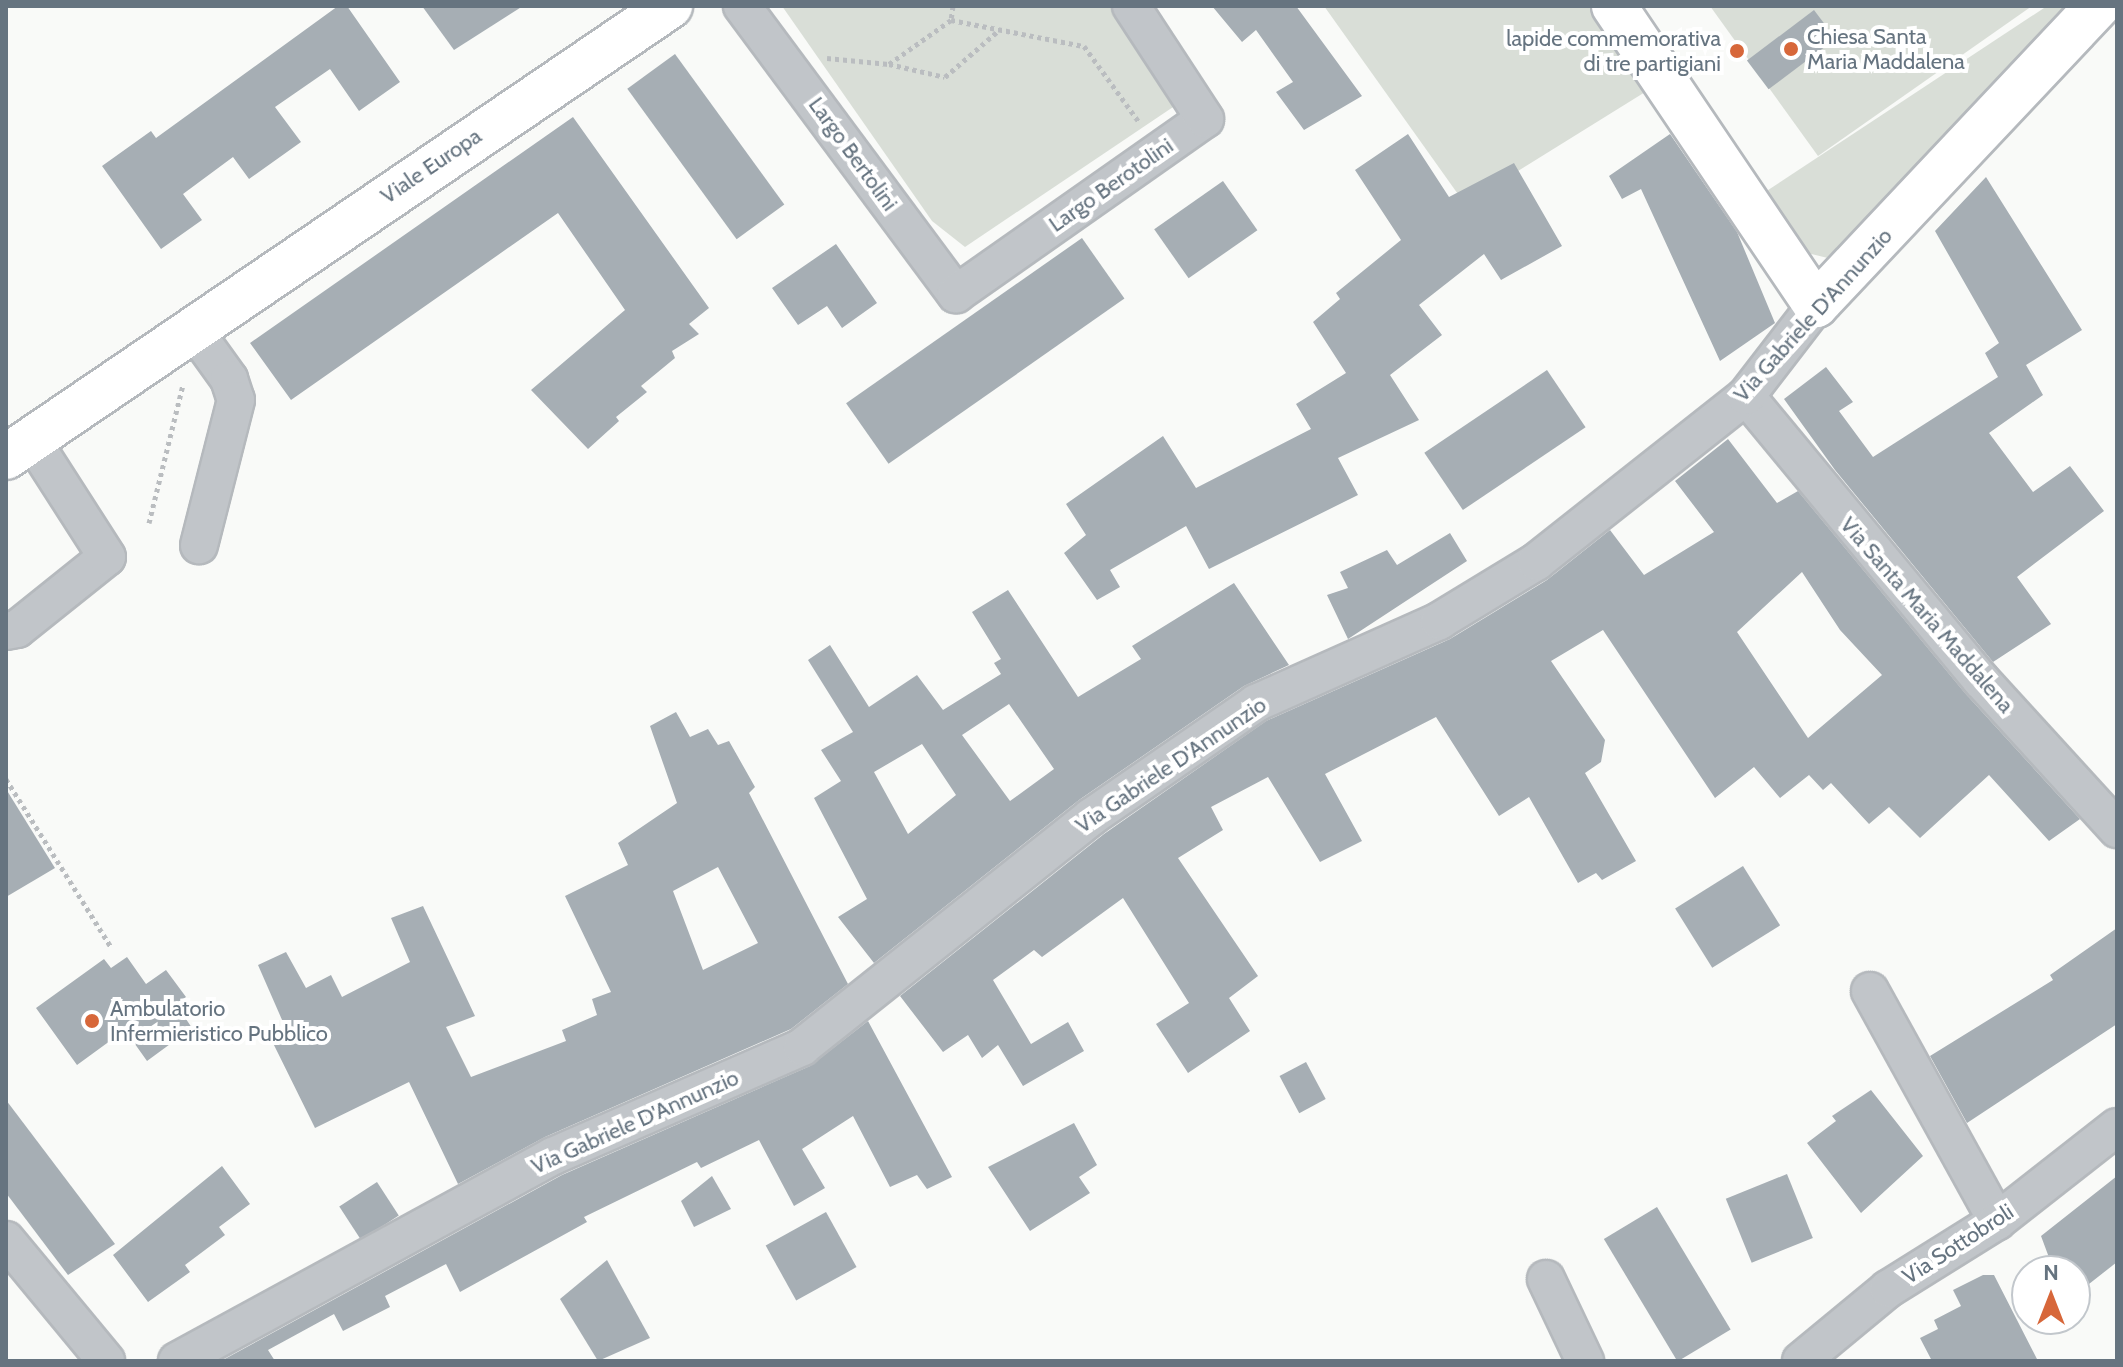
<!DOCTYPE html>
<html>
<head>
<meta charset="utf-8">
<style>
  body { margin:0 }
  #map { position:relative; width:2123px; height:1367px; overflow:hidden; background:#f9faf8; font-family:Cabin,sans-serif }
  div>[style] { position:absolute }
  [style*='--x'] { left:calc(var(--x)*1px); top:calc(var(--y)*1px); width:calc(var(--w)*1px); rotate:calc(var(--a)*1deg) }
  .green>* { inset:0; background:#d9ded7 }
  .building>* { inset:0; background:#a6aeb4; transform-origin:0 0 }
  .path>* { height:5px; margin-top:-2.5px; transform-origin:0; background:repeating-linear-gradient(90deg,#babdc0 0 4px,transparent 0 8px) }
  .roads { filter:drop-shadow(2px 0 #b5b9bd) drop-shadow(-2px 0 #b5b9bd) drop-shadow(0 2px #b5b9bd) drop-shadow(0 -2px #b5b9bd) }
  .minor>* { height:36px; margin:-18px; padding:0 18px; transform-origin:18px; border-radius:18px; background:#c1c5c9 }
  .major>* { height:44px; margin:-22px; padding:0 22px; transform-origin:22px; border-radius:22px; background:#fff }
  .dots>* { width:22px; height:22px; translate:-50% -50%; box-sizing:border-box; border:4px solid #fff; border-radius:50% }
  span { translate:-50% -50%; white-space:nowrap; text-align:center; line-height:1.15; -webkit-text-stroke:8px #fff; paint-order:stroke }
  .poi-label { font-size:22px; color:#667480 }
  .left { translate:0 -50%; text-align:left }
  .right { translate:-100% -50%; text-align:right }
  .street-label { font-size:22px; color:#667480 }
  .frame { position:absolute; inset:0; border:8px solid #667480; pointer-events:none }
  .north { position:absolute; left:2011px; top:1255px; width:80px; height:80px; box-sizing:border-box; background:#fff; border:2px solid #c2c7cc; border-radius:50%; rotate:0deg; font-size:22px; font-weight:700; line-height:32px; text-align:center; color:#667480 }
  .north::after { content:''; display:block; margin:auto; width:28px; height:36px; background:#d7673a; clip-path:polygon(50% 0,100% 100%,50% 72%,0 100%) }
</style>
</head>
<body>
<div id="map">
  <div class="green">
    <i style="clip-path:polygon(782px 6px,1116px 6px,1182px 101px,965px 247px,932px 221px)"></i>
    <i style="clip-path:polygon(1324px 6px,1591px 6px,1650px 89px,1465px 204px)"></i>
    <i style="clip-path:polygon(1710px 6px,2032px 6px,1818px 156px)"></i>
    <i style="clip-path:polygon(2047px 6px,2074px 6px,1836px 260px,1795px 250px,1759px 196px)"></i>
  </div>
  <div class="building">
    <i style="clip-path:polygon(338px 6px,347px 6px,400px 82px,359px 111px,330px 69px,275px 107px,301px 142px,249px 179px,233px 157px,183px 194px,202px 220px,161px 249px,102px 166px,151px 131px,156px 138px)"></i>
    <i style="clip-path:polygon(422px 6px,523px 6px,454px 50px)"></i>
    <i style="clip-path:polygon(1212px 6px,1296px 6px,1362px 96px,1304px 130px,1276px 92px,1293px 82px,1256px 30px,1242px 42px)"></i>
    <i style="left:1814px;top:10px;width:36px;height:84px;rotate:53deg"></i>
    <i style="left:675px;top:54px;width:186px;height:59px;rotate:54deg"></i>
    <i style="clip-path:polygon(573px 117px,709px 308px,689px 324px,699px 334px,672px 351px,675px 358px,641px 386px,647px 392px,616px 417px,619px 421px,588px 449px,531px 390px,625px 310px,558px 213px,291px 400px,250px 343px)"></i>
    <i style="clip-path:polygon(1408px 134px,1449px 197px,1514px 163px,1562px 246px,1501px 280px,1484px 254px,1419px 305px,1442px 335px,1390px 375px,1419px 420px,1338px 458px,1358px 495px,1209px 569px,1186px 526px,1110px 570px,1120px 587px,1097px 600px,1064px 553px,1086px 535px,1066px 504px,1163px 436px,1196px 488px,1311px 429px,1296px 404px,1346px 373px,1313px 322px,1340px 299px,1336px 293px,1401px 240px,1355px 170px)"></i>
    <i style="clip-path:polygon(1670px 134px,1737px 232px,1775px 323px,1720px 361px,1641px 189px,1622px 199px,1609px 176px)"></i>
    <i style="clip-path:polygon(1986px 177px,2082px 330px,2026px 365px,2043px 395px,1989px 433px,2033px 492px,2070px 466px,2104px 511px,2017px 577px,2051px 624px,1993px 662px,1835px 470px,1784px 399px,1826px 367px,1853px 402px,1839px 411px,1873px 457px,1998px 377px,1985px 353px,1999px 343px,1935px 231px)"></i>
    <i style="left:1223px;top:181px;width:60px;height:84px;rotate:55deg"></i>
    <i style="left:1082px;top:238px;width:74px;height:288px;rotate:55deg"></i>
    <i style="clip-path:polygon(836px 244px,877px 303px,842px 328px,827px 306px,798px 325px,772px 288px)"></i>
    <i style="left:1547px;top:370px;width:69px;height:148px;rotate:56deg"></i>
    <i style="clip-path:polygon(evenodd,1728px 439px,1777px 503px,1798px 491px,1965px 693px,2080px 819px,2049px 841px,1989px 775px,1920px 838px,1889px 807px,1869px 824px,1831px 783px,1823px 790px,1809px 775px,1780px 798px,1754px 767px,1715px 798px,1603px 630px,1551px 661px,1605px 740px,1601px 762px,1585px 773px,1636px 861px,1602px 880px,1596px 873px,1578px 883px,1529px 797px,1499px 816px,1436px 717px,1325px 774px,1362px 841px,1320px 862px,1268px 777px,1211px 807px,1223px 830px,1178px 858px,1258px 976px,1229px 998px,1250px 1031px,1188px 1073px,1156px 1024px,1189px 1003px,1123px 898px,1042px 957px,1034px 950px,993px 980px,1031px 1044px,1068px 1022px,1084px 1051px,1023px 1086px,998px 1045px,982px 1058px,968px 1035px,943px 1052px,900px 996px,1104px 834px,1266px 721px,1450px 639px,1547px 580px,1610px 530px,1644px 575px,1714px 532px,1675px 481px,1728px 439px,1802px 572px,1840px 630px,1882px 675px,1808px 738px,1737px 632px,1802px 572px)"></i>
    <i style="clip-path:polygon(1450px 533px,1467px 561px,1348px 639px,1327px 595px,1348px 588px,1340px 572px,1387px 550px,1397px 565px)"></i>
    <i style="clip-path:polygon(evenodd,1234px 583px,1289px 665px,1244px 686px,1079px 800px,874px 963px,838px 917px,867px 899px,814px 798px,841px 781px,821px 750px,853px 732px,808px 660px,830px 645px,869px 707px,917px 675px,943px 710px,1001px 674px,994px 663px,1001px 659px,972px 612px,1008px 590px,1078px 697px,1141px 659px,1132px 646px,1234px 583px,1009px 704px,1054px 769px,1010px 801px,962px 735px,1009px 704px,1234px 583px,922px 744px,956px 795px,908px 834px,874px 772px,922px 744px)"></i>
    <i style="clip-path:polygon(evenodd,676px 712px,690px 737px,708px 729px,718px 745px,729px 741px,755px 787px,749px 793px,848px 984px,791px 1029px,545px 1137px,458px 1184px,409px 1082px,315px 1128px,270px 1037px,286px 1029px,258px 965px,286px 952px,306px 988px,331px 975px,342px 997px,410px 962px,391px 918px,423px 906px,475px 1016px,446px 1027px,471px 1077px,566px 1041px,562px 1030px,597px 1015px,592px 999px,611px 992px,565px 896px,628px 865px,618px 843px,677px 803px,650px 726px,676px 712px,718px 867px,758px 943px,703px 970px,673px 891px,718px 867px)"></i>
    <i style="clip-path:polygon(6px 789px,55px 868px,6px 897px)"></i>
    <i style="left:1743px;top:866px;width:70px;height:80px;rotate:58deg"></i>
    <i style="clip-path:polygon(2117px 928px,2117px 1024px,1967px 1123px,1930px 1056px,2053px 980px,2050px 975px)"></i>
    <i style="clip-path:polygon(127px 957px,146px 984px,166px 970px,186px 997px,176px 1004px,192px 1028px,147px 1061px,125px 1030px,77px 1065px,36px 1008px,104px 959px,111px 968px)"></i>
    <i style="clip-path:polygon(868px 1021px,952px 1177px,927px 1189px,917px 1175px,890px 1187px,853px 1116px,802px 1149px,825px 1188px,794px 1206px,759px 1140px,701px 1168px,697px 1162px,584px 1217px,587px 1222px,460px 1292px,446px 1264px,385px 1296px,390px 1307px,343px 1331px,334px 1314px,268px 1350px,275px 1361px,221px 1361px,562px 1175px,810px 1066px)"></i>
    <i style="left:1306px;top:1062px;width:42px;height:30px;rotate:62deg"></i>
    <i style="clip-path:polygon(1871px 1090px,1923px 1156px,1861px 1213px,1807px 1143px,1836px 1121px,1832px 1116px)"></i>
    <i style="clip-path:polygon(6px 1100px,115px 1244px,68px 1275px,6px 1193px)"></i>
    <i style="clip-path:polygon(1074px 1123px,1097px 1165px,1079px 1177px,1090px 1193px,1030px 1231px,988px 1167px)"></i>
    <i style="clip-path:polygon(222px 1166px,250px 1204px,219px 1227px,225px 1235px,185px 1265px,190px 1272px,148px 1302px,113px 1255px)"></i>
    <i style="left:1787px;top:1174px;width:69px;height:66px;rotate:68deg"></i>
    <i style="clip-path:polygon(712px 1176px,731px 1209px,694px 1227px,681px 1201px)"></i>
    <i style="clip-path:polygon(2117px 1176px,2117px 1262px,2075px 1295px,2075px 1271px,2054px 1271px,2041px 1236px)"></i>
    <i style="left:377px;top:1182px;width:40px;height:45px;rotate:57deg"></i>
    <i style="left:1657px;top:1207px;width:143px;height:62px;rotate:59deg"></i>
    <i style="left:826px;top:1212px;width:63px;height:69px;rotate:61deg"></i>
    <i style="clip-path:polygon(607px 1260px,650px 1338px,598px 1361px,560px 1299px)"></i>
    <i style="clip-path:polygon(1983px 1275px,1994px 1275px,2038px 1361px,1932px 1361px,1920px 1338px,1938px 1329px,1934px 1320px,1961px 1306px,1953px 1290px)"></i>
  </div>
  <div class="path">
    <i style="--x:953;--y:6;--w:14;--a:98"></i>
    <i style="--x:951;--y:20;--w:136;--a:11.1"></i>
    <i style="--x:1084;--y:46;--w:94;--a:54.1"></i>
    <i style="--x:951;--y:20;--w:76;--a:144.6"></i>
    <i style="--x:889;--y:64;--w:57;--a:13.1"></i>
    <i style="--x:945;--y:77;--w:72;--a:-41"></i>
    <i style="--x:827;--y:58;--w:62;--a:5.5"></i>
    <i style="--x:149;--y:523;--w:142;--a:-76.2"></i>
    <i style="--x:6;--y:779;--w:198;--a:58"></i>
  </div>
  <div class="roads">
    <div class="minor">
      <i style="--x:742;--y:6;--w:359;--a:53.4"></i>
      <i style="--x:956;--y:294;--w:304;--a:-35.1"></i>
      <i style="--x:1205;--y:119;--w:135;--a:-123.2"></i>
      <i style="--x:196;--y:333;--w:57;--a:54.3"></i>
      <i style="--x:229;--y:379;--w:22;--a:72"></i>
      <i style="--x:236;--y:400;--w:150;--a:104.3"></i>
      <i style="--x:1746;--y:396;--w:369;--a:50.4"></i>
      <i style="--x:1981;--y:680;--w:202;--a:47.6"></i>
      <i style="--x:6;--y:631;--w:11;--a:-10"></i>
      <i style="--x:17;--y:629;--w:115;--a:-38.7"></i>
      <i style="--x:107;--y:557;--w:139;--a:-122.7"></i>
      <i style="--x:1870;--y:991;--w:263;--a:61.1"></i>
      <i style="--x:6;--y:1240;--w:157;--a:50.4"></i>
      <i style="--x:1546;--y:1279;--w:91;--a:64.6"></i>
      <i style="--x:177;--y:1361;--w:428;--a:-28.6"></i>
      <i style="--x:553;--y:1156;--w:272;--a:-23.6"></i>
      <i style="--x:802;--y:1047;--w:369;--a:-38.5"></i>
      <i style="--x:1091;--y:817;--w:201;--a:-34.6"></i>
      <i style="--x:1256;--y:703;--w:201;--a:-24.1"></i>
      <i style="--x:1439;--y:621;--w:114;--a:-31.3"></i>
      <i style="--x:1536;--y:562;--w:268;--a:-38.3"></i>
      <i style="--x:1746;--y:396;--w:115;--a:-52.4"></i>
      <i style="--x:1801;--y:1361;--w:113;--a:-39.6"></i>
      <i style="--x:1888;--y:1289;--w:128;--a:-32"></i>
      <i style="--x:1997;--y:1221;--w:152;--a:-38.1"></i>
    </div>
    <div class="major">
      <i style="--x:1614;--y:6;--w:361;--a:56"></i>
      <i style="--x:1816;--y:305;--w:411;--a:-46.7"></i>
      <i style="--x:6;--y:457;--w:803;--a:-34.19"></i>
    </div>
  </div>
  <div class="dots">
    <i style="left:1791px;top:49px;background:#d7673a"></i>
    <i style="left:1737px;top:51px;background:#d7673a"></i>
    <i style="left:92px;top:1021px;background:#d7673a"></i>
  </div>
  <div class="poi-label">
    <span class="left" style="left:1807px;top:49px">Chiesa Santa<br>Maria Maddalena</span>
    <span class="right" style="left:1721px;top:51px">lapide commemorativa<br>di tre partigiani</span>
    <span class="left" style="left:110px;top:1021px">Ambulatorio<br>Infermieristico Pubblico</span>
  </div>
  <div class="street-label">
    <span style="left:853px;top:154px;rotate:54deg">Largo Bertolini</span>
    <span style="left:431px;top:166px;rotate:-34deg">Viale Europa</span>
    <span style="left:1111px;top:185px;rotate:-35deg">Largo Berotolini</span>
    <span style="left:1813px;top:315px;rotate:-48deg">Via Gabriele D'Annunzio</span>
    <span style="left:1927px;top:615px;rotate:49deg">Via Santa Maria Maddalena</span>
    <span style="left:1171px;top:765px;rotate:-34deg">Via Gabriele D'Annunzio</span>
    <span style="left:635px;top:1122px;rotate:-24deg">Via Gabriele D'Annunzio</span>
    <span style="left:1958px;top:1244px;rotate:-33deg">Via Sottobroli</span>
  </div>
  <div class="frame"></div>
  <div class="north">N</div>
</div>
</body>
</html>
